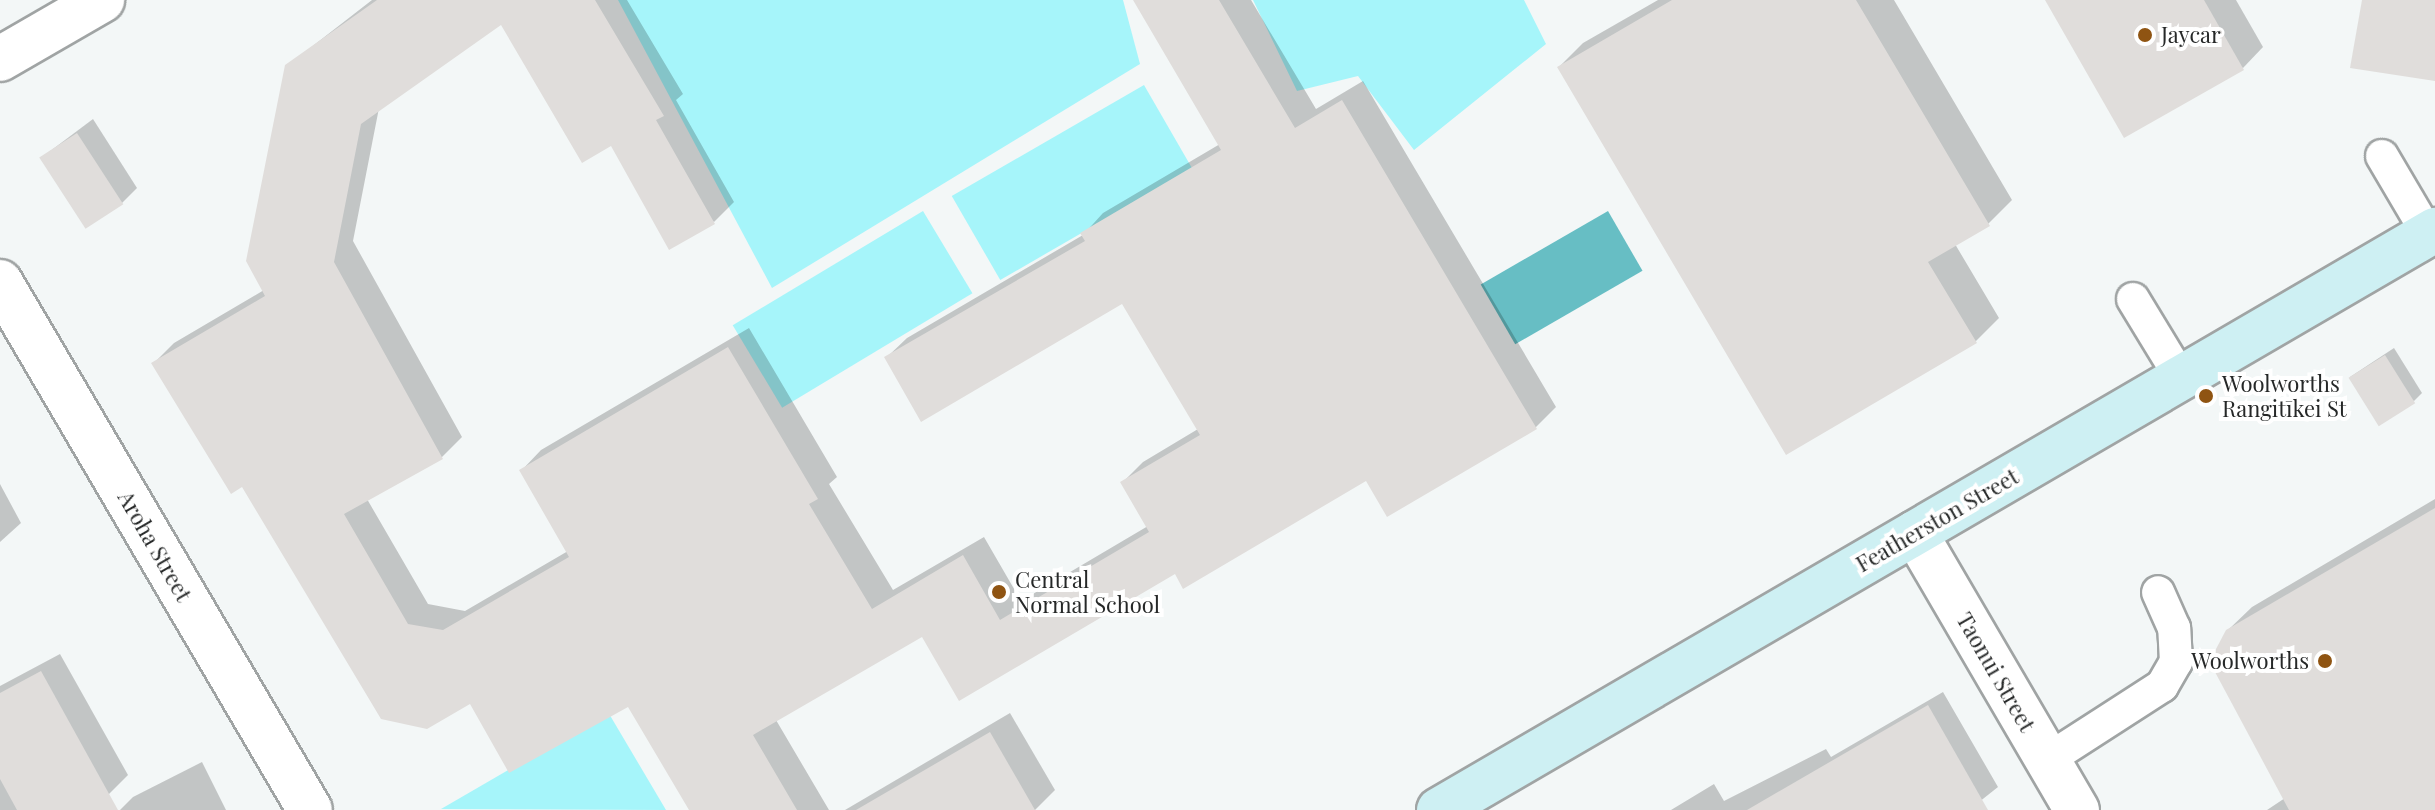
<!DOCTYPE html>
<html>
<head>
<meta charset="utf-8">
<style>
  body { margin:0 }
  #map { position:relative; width:2435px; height:810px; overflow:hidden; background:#f3f7f7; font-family:"Playfair Display",serif }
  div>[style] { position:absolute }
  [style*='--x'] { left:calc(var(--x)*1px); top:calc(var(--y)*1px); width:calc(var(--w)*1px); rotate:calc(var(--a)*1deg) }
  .green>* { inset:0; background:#a6f5fa; transform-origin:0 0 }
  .water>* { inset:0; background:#67bec4; transform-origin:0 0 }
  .shadow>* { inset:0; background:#0003 }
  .building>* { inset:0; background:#e0dddb; transform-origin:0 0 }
  .roads { filter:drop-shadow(2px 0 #a0a4a4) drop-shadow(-2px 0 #a0a4a4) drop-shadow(0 2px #a0a4a4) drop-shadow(0 -2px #a0a4a4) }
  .service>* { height:32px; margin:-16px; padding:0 16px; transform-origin:16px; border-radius:16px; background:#fff }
  .minor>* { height:44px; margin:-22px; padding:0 22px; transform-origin:22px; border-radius:22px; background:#fff }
  .secondary>* { height:44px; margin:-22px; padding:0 22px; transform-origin:22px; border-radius:22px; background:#cef0f3 }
  .dots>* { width:22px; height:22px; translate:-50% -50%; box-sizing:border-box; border:4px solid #fff; border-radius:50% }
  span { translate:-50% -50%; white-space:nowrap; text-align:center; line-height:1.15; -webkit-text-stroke:8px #fff; paint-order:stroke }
  .poi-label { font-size:22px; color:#262828 }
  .left { translate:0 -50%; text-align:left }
  .right { translate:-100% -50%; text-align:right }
  .street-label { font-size:22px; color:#262828 }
</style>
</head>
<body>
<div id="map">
  <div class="green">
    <i style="clip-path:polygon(618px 0,1123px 0,1140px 64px,772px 288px)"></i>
    <i style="clip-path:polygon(1253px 0,1524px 0,1546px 44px,1414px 150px,1358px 76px,1297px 91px)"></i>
    <i style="left:1144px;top:85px;width:97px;height:222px;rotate:60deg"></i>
    <i style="left:923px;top:211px;width:96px;height:222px;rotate:59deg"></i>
    <i style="clip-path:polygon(608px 712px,666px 810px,441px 809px)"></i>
  </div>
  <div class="water">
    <i style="left:1608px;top:211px;width:69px;height:147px;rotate:60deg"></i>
  </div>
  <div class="shadow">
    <i style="clip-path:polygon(372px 0,627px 0,683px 94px,676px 100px,734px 202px,714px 222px,612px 144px,501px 22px,379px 108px,353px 241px,462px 437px,442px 457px,367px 499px,428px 604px,465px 611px,568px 551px,521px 471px,541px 450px,749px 328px,837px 477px,829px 484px,893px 590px,984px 537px,1021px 601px,1148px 526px,1123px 482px,1143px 462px,1198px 429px,1123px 301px,886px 358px,907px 338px,1083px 235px,1103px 213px,1220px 144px,1135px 0,1251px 0,1316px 109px,1363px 81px,1556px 407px,1536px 427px,1388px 514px,1367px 478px,1175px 572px,960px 699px,922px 634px,776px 720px,829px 810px,691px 810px,629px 704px,470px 701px,243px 485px,154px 363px,174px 343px,264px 290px,287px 66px)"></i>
    <i style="clip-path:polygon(1658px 0,1894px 0,2012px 200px,1988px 224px,1955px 244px,1999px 318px,1975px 342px,1559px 67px,1583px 43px)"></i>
    <i style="clip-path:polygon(2048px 0,2236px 0,2263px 47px,2243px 68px)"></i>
    <i style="clip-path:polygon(93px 119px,137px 188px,122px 203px,41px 158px)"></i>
    <i style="clip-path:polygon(2394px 348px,2422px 393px,2414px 401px,2350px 377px)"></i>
    <i style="clip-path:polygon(0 484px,21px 523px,0 542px)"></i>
    <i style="clip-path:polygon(2435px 499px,2435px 810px,2267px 810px,2285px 798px,2227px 631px,2252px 607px)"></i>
    <i style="clip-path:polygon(60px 654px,128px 775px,109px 794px,80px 810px,0 810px,0 686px)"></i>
    <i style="clip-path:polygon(1943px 692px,1998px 787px,1969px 810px,1671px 810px,1714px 784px,1724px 801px,1826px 749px,1831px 757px)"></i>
    <i style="clip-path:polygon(1010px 713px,1055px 790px,1035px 810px,845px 810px)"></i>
    <i style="clip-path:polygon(202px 762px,226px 810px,120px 810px,133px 797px)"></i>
  </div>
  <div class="building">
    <i style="clip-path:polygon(377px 0,595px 0,664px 116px,656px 120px,715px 224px,669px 250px,611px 146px,582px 163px,501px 25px,361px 124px,334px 262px,443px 459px,344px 514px,408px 624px,443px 630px,569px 557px,519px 470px,728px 347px,818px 499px,809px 504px,872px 609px,963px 555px,1000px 620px,1149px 532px,1120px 482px,1200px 435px,1122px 304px,921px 422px,884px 357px,1085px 241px,1080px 233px,1221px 150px,1133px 0,1219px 0,1295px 128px,1342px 100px,1537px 429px,1387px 517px,1366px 481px,1183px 589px,1175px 574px,959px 701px,922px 637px,753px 735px,797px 810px,689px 810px,628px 707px,509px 773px,470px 704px,427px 729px,381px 719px,242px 487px,231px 494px,151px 363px,265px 296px,246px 261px,285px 65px)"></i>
    <i style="clip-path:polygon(1672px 0,1856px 0,1990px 226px,1928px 262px,1977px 343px,1786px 455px,1557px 67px)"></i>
    <i style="clip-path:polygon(2045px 0,2204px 0,2244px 70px,2124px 138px)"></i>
    <i style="clip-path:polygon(2362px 0,2435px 0,2435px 81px,2350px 68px)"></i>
    <i style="left:77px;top:133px;width:85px;height:45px;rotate:57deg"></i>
    <i style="left:2385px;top:355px;width:57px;height:43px;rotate:58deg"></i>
    <i style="clip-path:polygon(2435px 508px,2435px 810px,2289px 810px,2215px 672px,2216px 649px,2226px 630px)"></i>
    <i style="clip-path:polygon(41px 671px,118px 810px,17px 810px,0 779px,0 693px)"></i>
    <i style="clip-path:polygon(1928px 705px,1988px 810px,1747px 810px)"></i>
    <i style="clip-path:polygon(990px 732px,1035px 810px,856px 810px)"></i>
  </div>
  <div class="roads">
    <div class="service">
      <i style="--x:2382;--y:156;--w:91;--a:59.5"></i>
      <i style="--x:2133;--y:299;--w:92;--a:58.7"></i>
      <i style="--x:2047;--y:760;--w:137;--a:-32.8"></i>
      <i style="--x:2162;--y:686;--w:28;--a:-60"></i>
      <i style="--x:2176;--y:662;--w:34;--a:-93"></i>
      <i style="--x:2174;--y:628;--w:39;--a:-114"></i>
    </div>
    <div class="minor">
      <i style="--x:0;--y:59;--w:118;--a:-30"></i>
      <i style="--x:0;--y:282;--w:612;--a:59.58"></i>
      <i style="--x:1915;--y:533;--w:321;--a:59.7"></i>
    </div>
    <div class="secondary">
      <i style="--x:1439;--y:810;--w:1153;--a:-30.21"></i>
    </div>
  </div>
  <div class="dots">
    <i style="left:2145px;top:35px;background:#8f5412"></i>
    <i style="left:2206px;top:396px;background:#8f5412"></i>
    <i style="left:999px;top:592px;background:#8f5412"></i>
    <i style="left:2325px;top:661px;background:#8f5412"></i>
  </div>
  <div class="poi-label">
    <span class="left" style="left:2161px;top:35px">Jaycar</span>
    <span class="left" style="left:2222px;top:396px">Woolworths<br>Rangitīkei St</span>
    <span class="left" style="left:1015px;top:592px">Central<br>Normal School</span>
    <span class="right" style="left:2309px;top:661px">Woolworths</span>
  </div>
  <div class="street-label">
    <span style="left:1937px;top:520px;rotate:-30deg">Featherston Street</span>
    <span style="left:155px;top:546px;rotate:60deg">Aroha Street</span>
    <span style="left:1996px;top:672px;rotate:60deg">Taonui Street</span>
  </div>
</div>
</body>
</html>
